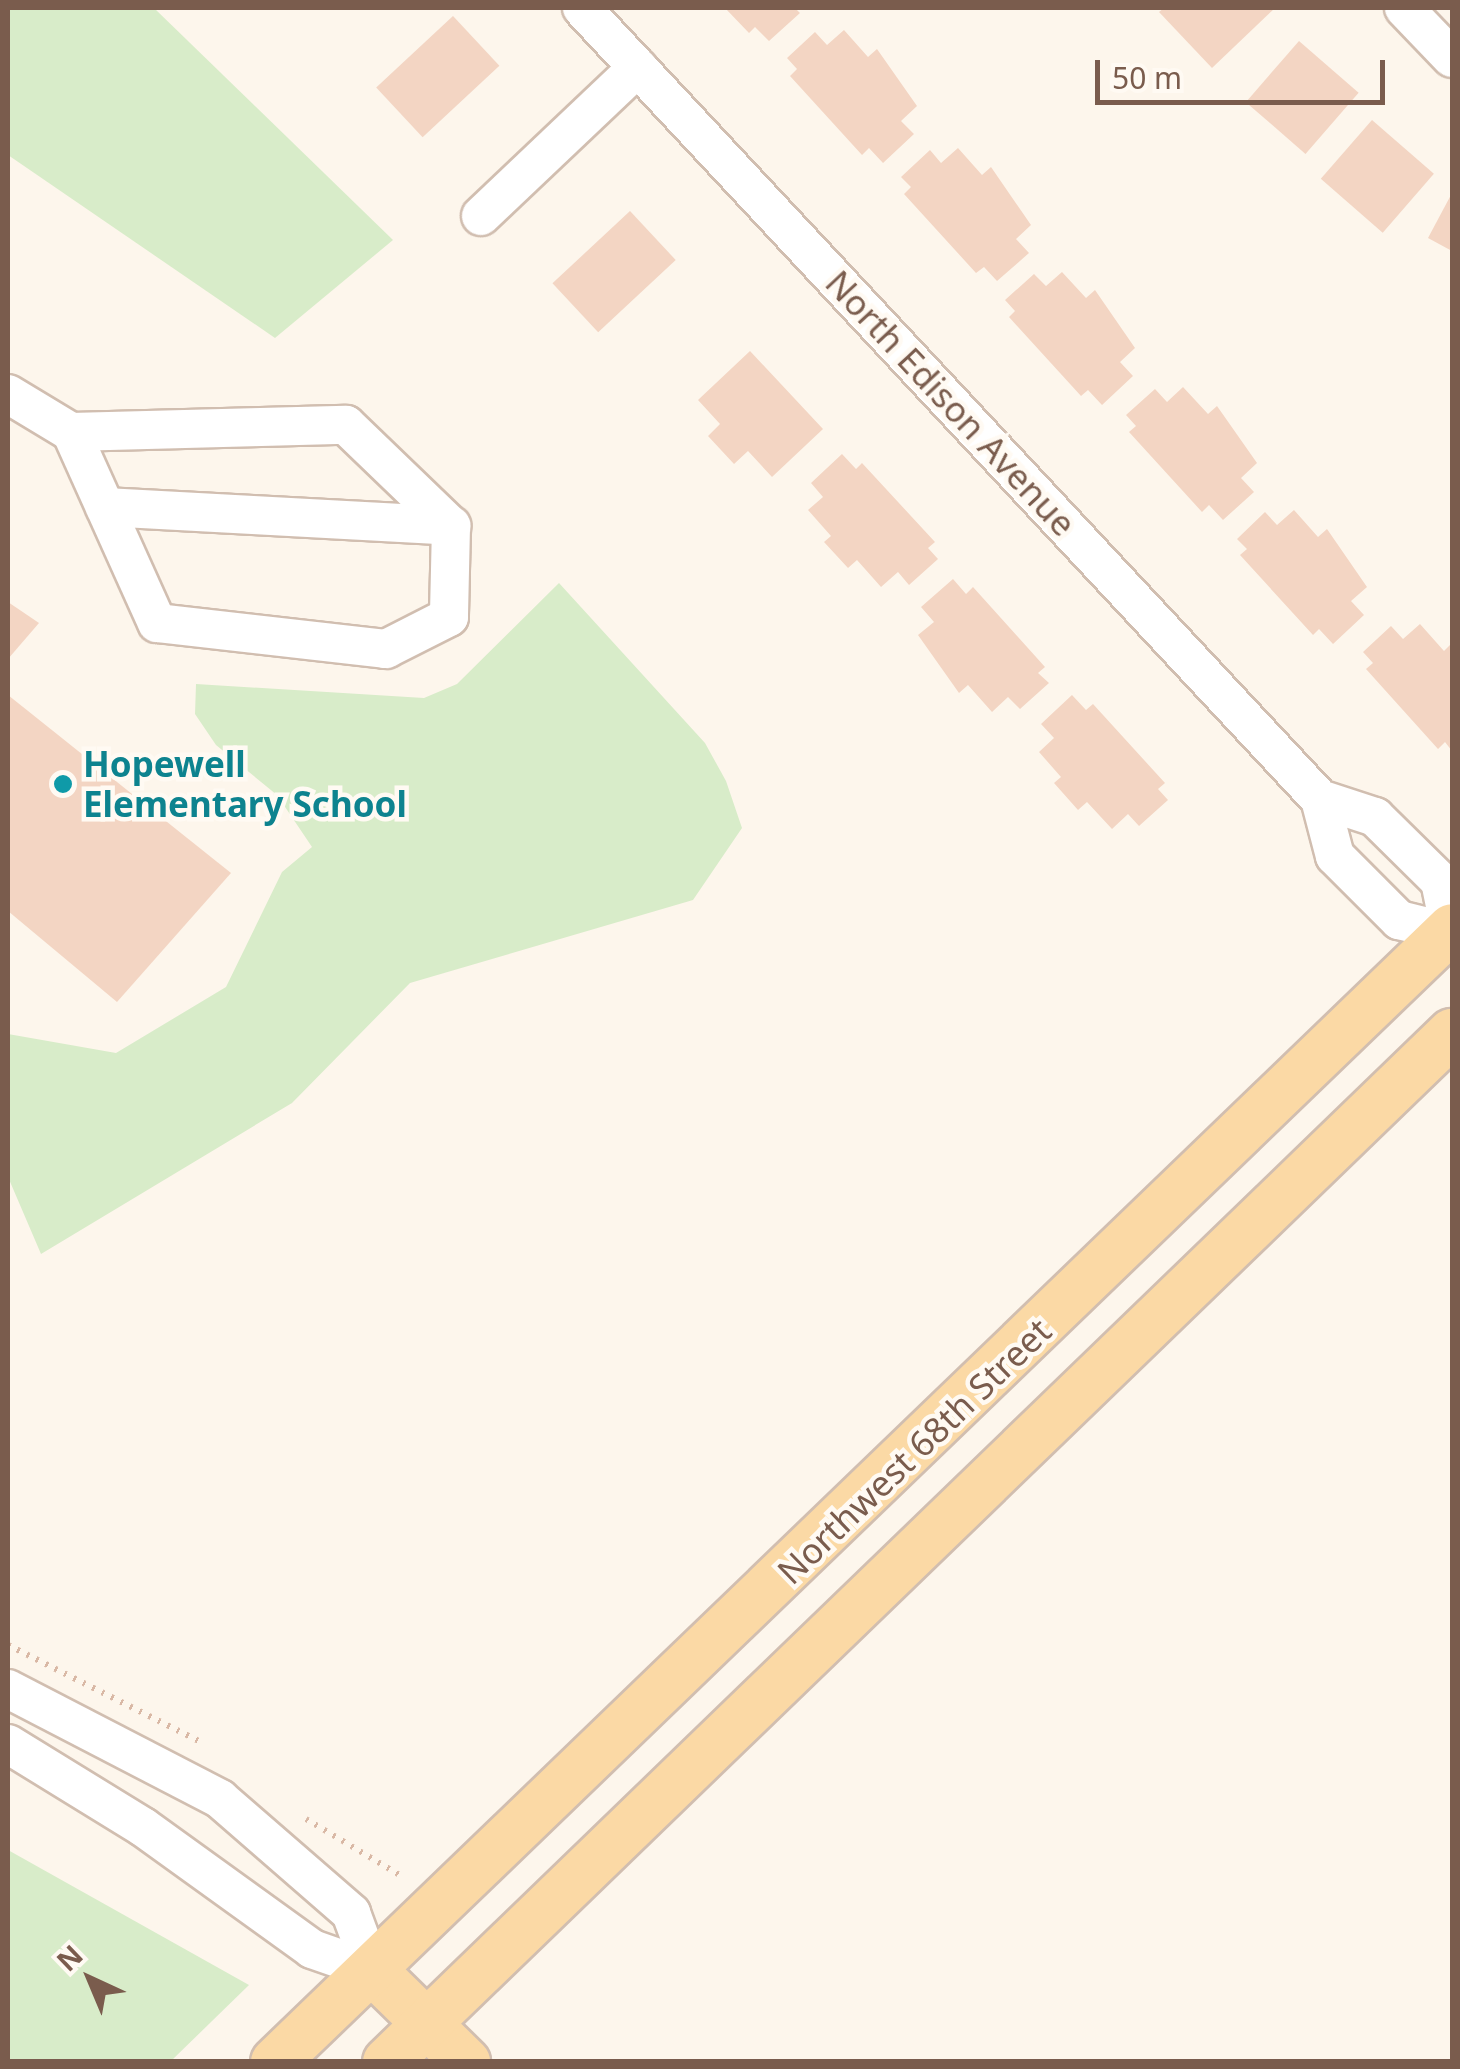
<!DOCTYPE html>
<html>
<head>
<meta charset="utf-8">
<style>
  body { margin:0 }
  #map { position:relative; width:1460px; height:2069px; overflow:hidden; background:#fdf6ec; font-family:"Noto Sans",sans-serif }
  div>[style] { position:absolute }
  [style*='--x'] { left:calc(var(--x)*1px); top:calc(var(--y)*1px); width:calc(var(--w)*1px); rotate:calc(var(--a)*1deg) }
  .green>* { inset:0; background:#d8ecc9 }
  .building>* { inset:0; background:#f3d5c3; transform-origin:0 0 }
  .path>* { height:6px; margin-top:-3px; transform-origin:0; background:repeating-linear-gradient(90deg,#d9b8a5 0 2.5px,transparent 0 10.5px) }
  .roads { filter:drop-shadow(2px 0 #d1beb0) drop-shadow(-2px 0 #d1beb0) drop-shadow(0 2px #d1beb0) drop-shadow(0 -2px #d1beb0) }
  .minor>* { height:38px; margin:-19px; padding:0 19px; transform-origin:19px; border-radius:19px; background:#fff }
  .major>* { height:48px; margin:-24px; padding:0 24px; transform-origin:24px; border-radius:24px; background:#fbd9a5 }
  .dots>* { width:28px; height:28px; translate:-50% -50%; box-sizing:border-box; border:5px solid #fffaf3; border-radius:50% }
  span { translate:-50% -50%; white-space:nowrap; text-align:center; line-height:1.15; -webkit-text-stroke:9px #fffaf3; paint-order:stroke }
  .street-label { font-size:35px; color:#7a5c4d }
  .culture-label { font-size:35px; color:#0d838f; font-weight:700 }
  .left { translate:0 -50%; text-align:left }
  .frame { position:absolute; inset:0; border:10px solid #7a5c4d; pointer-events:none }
  .north { position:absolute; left:40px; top:1929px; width:100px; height:100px; -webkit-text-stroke:8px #fffaf3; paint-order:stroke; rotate:316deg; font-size:28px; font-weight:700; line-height:40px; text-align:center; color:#7a5c4d }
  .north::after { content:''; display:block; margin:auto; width:35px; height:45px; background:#7a5c4d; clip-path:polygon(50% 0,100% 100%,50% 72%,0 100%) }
  .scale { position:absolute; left:1095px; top:60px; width:290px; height:45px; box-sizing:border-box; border:5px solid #7a5c4d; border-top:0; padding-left:12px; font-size:30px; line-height:35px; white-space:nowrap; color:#7a5c4d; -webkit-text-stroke:8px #fffaf3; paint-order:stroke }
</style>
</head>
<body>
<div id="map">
  <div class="green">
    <i style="clip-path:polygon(8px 8px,154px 8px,393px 240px,275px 338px,8px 155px)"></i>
    <i style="clip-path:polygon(559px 583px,705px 743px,726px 781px,742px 828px,693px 900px,410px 983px,292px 1103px,41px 1254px,8px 1177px,8px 1034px,116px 1053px,226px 987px,282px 872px,312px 847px,277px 795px,216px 745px,195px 714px,196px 684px,424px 698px,457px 684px)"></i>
    <i style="clip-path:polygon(8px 1850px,249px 1985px,171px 2061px,8px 2061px)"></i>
  </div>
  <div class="building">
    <i style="clip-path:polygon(725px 8px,795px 8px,800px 13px,769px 41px,755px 27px,749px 33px)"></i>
    <i style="clip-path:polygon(1164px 8px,1275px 8px,1212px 68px,1159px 12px)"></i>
    <i style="left:453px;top:16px;width:68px;height:105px;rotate:47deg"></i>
    <i style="clip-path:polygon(844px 30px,868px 57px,877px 49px,917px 106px,901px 121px,914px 134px,883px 163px,869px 148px,862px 155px,790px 76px,797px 69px,787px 58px,815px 32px,827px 45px)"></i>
    <i style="left:1299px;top:41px;width:79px;height:81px;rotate:41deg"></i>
    <i style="left:1372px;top:120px;width:82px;height:78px;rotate:41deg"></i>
    <i style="clip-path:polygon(958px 148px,982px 175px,991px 167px,1031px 225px,1016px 239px,1029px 253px,997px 281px,984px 267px,976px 273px,904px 194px,911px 187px,901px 177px,930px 150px,941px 163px)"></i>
    <i style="clip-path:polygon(1452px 193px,1452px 251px,1428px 238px)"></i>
    <i style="left:630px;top:211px;width:67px;height:106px;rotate:47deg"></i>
    <i style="clip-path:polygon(1062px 272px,1086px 298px,1095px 290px,1135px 348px,1120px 362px,1133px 376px,1102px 405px,1088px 390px,1081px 396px,1009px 317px,1015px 311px,1005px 300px,1034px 274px,1046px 286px)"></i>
    <i style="clip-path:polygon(750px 351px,823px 429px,772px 477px,748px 451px,734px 464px,708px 436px,720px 424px,698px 400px)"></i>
    <i style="clip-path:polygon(1183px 387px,1208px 414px,1217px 406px,1257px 463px,1241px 478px,1254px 492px,1223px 520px,1209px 505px,1202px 512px,1129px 432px,1136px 426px,1126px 415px,1155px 389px,1167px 402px)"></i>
    <i style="clip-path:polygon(842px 454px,856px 469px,862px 463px,935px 542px,928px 548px,938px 559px,909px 585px,898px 572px,881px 587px,857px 560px,848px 568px,824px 542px,831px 536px,808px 510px,823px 497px,811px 483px)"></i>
    <i style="clip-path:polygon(1294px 510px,1318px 537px,1327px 529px,1367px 587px,1351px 601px,1364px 615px,1333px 644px,1319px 629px,1313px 635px,1240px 555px,1247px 549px,1237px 539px,1265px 512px,1277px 525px)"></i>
    <i style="clip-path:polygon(953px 579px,966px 594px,973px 587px,1045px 667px,1038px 673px,1049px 683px,1020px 709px,1008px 697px,992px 712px,968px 685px,959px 693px,918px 635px,934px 622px,921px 607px)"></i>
    <i style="clip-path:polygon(8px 602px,39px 623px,8px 659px)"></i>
    <i style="clip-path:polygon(1420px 624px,1444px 651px,1452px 643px,1452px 751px,1445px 742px,1438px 749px,1366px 669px,1373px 663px,1363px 652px,1391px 626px,1403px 639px)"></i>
    <i style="clip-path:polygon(8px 695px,231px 873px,117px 1002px,8px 911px)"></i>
    <i style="clip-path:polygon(1072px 695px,1086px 710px,1093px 704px,1165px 783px,1158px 789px,1168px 800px,1139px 826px,1128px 814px,1112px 829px,1087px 802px,1078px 810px,1054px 783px,1061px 777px,1039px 752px,1054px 738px,1041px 724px)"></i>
  </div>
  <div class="path">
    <i style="--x:8;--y:1645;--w:218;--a:26.7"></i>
    <i style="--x:306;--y:1819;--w:113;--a:30.9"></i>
  </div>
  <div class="roads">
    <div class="minor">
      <i style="--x:582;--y:8;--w:1082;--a:46.99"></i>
      <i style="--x:1320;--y:799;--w:58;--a:18.1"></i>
      <i style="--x:1375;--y:817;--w:91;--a:44.6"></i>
      <i style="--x:1440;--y:881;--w:50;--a:78.5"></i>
      <i style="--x:1404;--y:8;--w:69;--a:46.2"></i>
      <i style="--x:481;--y:216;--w:216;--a:-43.5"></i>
      <i style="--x:8;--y:394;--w:74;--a:31.1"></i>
      <i style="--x:71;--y:432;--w:275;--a:-1.5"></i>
      <i style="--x:346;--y:425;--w:146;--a:43.9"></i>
      <i style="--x:451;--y:526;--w:91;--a:91.3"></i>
      <i style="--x:449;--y:617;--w:71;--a:153.1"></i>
      <i style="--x:386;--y:649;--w:230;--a:-173.5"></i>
      <i style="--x:157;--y:623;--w:209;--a:-114.2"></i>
      <i style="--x:105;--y:507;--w:347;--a:3.1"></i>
      <i style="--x:1320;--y:799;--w:59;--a:75.3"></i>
      <i style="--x:1335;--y:856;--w:91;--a:45"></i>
      <i style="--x:1399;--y:920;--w:55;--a:13.8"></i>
      <i style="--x:8;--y:1689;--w:239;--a:27.4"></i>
      <i style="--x:220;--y:1799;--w:174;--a:41"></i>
      <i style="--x:351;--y:1913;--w:61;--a:69.8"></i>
      <i style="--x:8;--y:1744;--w:158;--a:31.6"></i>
      <i style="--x:143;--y:1827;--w:208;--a:35.8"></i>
      <i style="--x:312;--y:1949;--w:64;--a:19.3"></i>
    </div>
    <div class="major">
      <i style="--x:372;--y:1970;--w:132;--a:44.4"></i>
      <i style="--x:275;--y:2062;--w:1634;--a:-43.93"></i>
      <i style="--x:387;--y:2062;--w:1481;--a:-44.02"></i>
    </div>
  </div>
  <div class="dots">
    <i style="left:63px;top:784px;background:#0f9aa8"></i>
  </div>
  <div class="street-label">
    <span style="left:951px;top:403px;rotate:47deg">North Edison Avenue</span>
    <span style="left:914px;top:1451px;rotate:-44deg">Northwest 68th Street</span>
  </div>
  <div class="culture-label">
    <span class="left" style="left:83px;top:784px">Hopewell<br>Elementary School</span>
  </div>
  <div class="frame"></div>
  <div class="north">N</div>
  <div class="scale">50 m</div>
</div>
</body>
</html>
